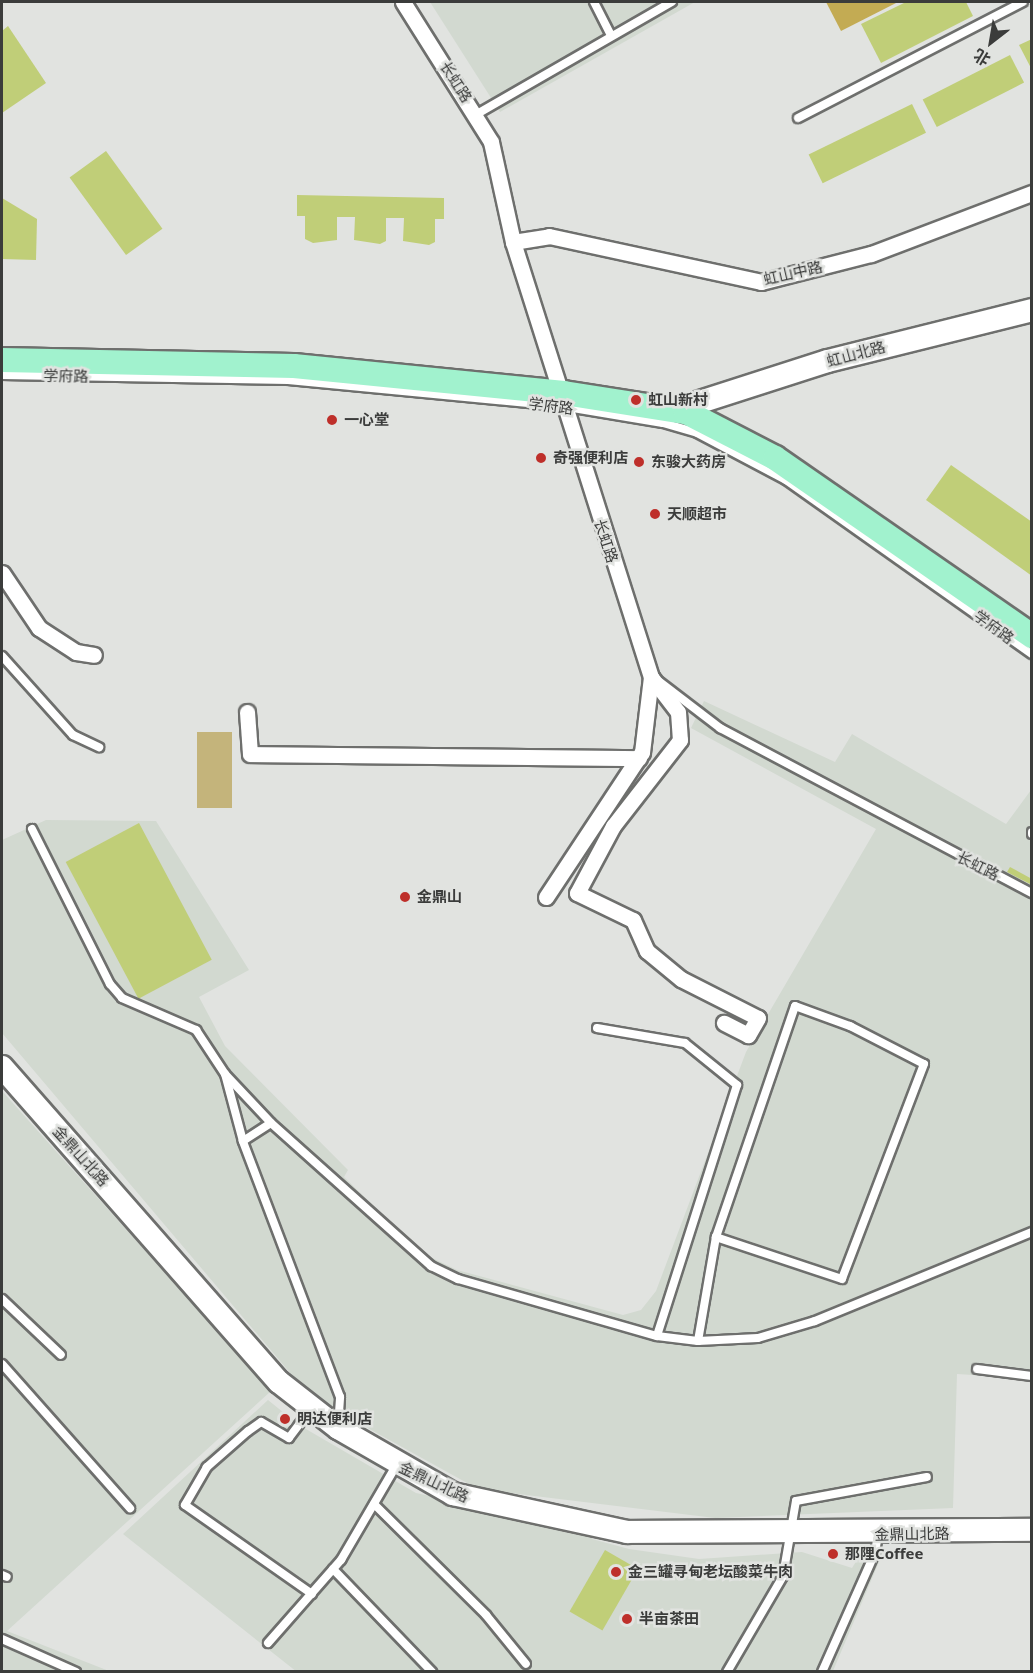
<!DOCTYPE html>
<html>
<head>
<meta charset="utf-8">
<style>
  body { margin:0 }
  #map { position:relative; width:1033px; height:1673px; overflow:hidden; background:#e1e3e0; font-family:"Noto Sans","Noto Sans SC",sans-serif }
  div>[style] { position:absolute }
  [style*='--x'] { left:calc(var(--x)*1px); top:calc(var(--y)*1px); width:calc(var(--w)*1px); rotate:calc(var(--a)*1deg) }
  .built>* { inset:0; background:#d2d9d0 }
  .green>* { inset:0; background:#c4b47b; transform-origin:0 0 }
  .forest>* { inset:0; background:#c3ab53 }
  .building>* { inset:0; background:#c0ce78; transform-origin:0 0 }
  .roads { filter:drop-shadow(2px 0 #6e6f6d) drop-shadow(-2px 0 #6e6f6d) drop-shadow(0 2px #6e6f6d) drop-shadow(0 -2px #6e6f6d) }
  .lane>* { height:8px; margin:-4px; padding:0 4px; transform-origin:4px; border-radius:4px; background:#fff }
  .street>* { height:15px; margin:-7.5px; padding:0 7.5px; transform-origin:7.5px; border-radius:7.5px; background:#fff }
  .secondary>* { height:22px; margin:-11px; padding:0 11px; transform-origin:11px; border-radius:11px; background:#fff }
  .primary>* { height:24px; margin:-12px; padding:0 12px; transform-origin:12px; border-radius:12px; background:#a1f2ce }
  .dots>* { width:16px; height:16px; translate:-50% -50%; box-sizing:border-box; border:3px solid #e1e3e0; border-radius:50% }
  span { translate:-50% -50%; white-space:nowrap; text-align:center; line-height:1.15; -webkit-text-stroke:5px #e1e3e0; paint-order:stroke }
  .street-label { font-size:15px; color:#3b3c3b }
  .poi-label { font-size:15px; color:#3b3c3b; font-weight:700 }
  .left { translate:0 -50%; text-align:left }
  .frame { position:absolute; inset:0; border:3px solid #3b3c3b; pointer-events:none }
  .north { position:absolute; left:961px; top:12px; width:60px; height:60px; -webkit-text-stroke:4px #e1e3e0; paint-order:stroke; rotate:211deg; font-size:16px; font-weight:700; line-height:24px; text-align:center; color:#3b3c3b }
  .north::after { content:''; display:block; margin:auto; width:21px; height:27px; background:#3b3c3b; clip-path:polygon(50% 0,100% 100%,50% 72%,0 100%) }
</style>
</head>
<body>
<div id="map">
  <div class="built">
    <i style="clip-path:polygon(430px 2px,695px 2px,500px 112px)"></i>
    <i style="clip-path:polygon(704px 701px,835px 762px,852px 734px,1006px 824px,1031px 790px,1031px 1379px,957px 1374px,953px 1508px,715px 1518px,478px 1489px,326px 1405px,297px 1381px,2px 1033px,2px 840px,46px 820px,156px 821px,249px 970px,199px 997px,225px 1046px,348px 1170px,344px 1177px,422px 1253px,457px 1270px,623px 1315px,641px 1310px,656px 1291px,746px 1052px,876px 829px,691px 728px)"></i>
    <i style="clip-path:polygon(2px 1091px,271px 1391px,7px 1631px,109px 1671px,2px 1671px)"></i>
    <i style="clip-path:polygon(268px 1400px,299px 1425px,416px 1493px,593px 1531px,592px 1539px,629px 1549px,699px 1559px,802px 1552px,852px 1568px,862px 1552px,884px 1550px,833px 1671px,297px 1672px,123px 1534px)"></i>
  </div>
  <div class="green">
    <i style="left:197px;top:732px;width:35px;height:76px"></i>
  </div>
  <div class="forest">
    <i style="clip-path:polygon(826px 2px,898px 2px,841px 31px)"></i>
  </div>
  <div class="building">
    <i style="clip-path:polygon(906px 2px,966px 2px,973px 16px,881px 63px,861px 24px)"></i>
    <i style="clip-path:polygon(8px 26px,46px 83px,2px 113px,2px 31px)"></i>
    <i style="clip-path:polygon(1032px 39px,1032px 70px,1019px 45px)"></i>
    <i style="left:1010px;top:55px;width:31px;height:98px;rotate:63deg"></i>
    <i style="left:912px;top:104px;width:32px;height:115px;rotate:64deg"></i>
    <i style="left:106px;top:151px;width:96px;height:45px;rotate:54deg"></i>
    <i style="clip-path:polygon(297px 195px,444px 198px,444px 219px,435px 219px,435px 242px,429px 245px,403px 241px,404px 218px,386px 218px,386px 241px,380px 244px,354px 240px,355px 217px,337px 217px,337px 240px,313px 243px,305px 239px,305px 216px,297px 216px)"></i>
    <i style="clip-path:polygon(2px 198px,37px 219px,36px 260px,2px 259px)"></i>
    <i style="clip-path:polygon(951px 465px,1032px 522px,1032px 576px,926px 500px)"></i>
    <i style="left:139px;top:823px;width:155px;height:83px;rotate:62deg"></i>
    <i style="clip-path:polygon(1010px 867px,1032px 879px,1032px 885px,1007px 872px)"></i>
    <i style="left:605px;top:1550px;width:38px;height:71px;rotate:30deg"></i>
  </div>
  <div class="roads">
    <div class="lane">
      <i style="--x:594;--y:2;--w:38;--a:63"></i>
      <i style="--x:477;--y:114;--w:225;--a:-29.9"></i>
      <i style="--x:798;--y:118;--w:253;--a:-27.3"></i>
      <i style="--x:2;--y:375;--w:286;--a:1"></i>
      <i style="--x:288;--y:380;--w:280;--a:5.5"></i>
      <i style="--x:567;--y:407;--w:97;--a:9.5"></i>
      <i style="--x:663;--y:423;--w:35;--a:16"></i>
      <i style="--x:697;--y:433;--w:101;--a:27.8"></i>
      <i style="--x:786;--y:480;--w:301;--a:35.3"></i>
      <i style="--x:2;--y:656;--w:106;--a:48.1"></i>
      <i style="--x:73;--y:735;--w:29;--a:25"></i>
      <i style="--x:660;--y:682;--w:76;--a:37.5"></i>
      <i style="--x:720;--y:728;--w:353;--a:27.9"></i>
      <i style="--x:32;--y:829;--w:174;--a:63.3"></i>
      <i style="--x:110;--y:984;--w:18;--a:49"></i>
      <i style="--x:122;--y:998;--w:81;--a:23.4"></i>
      <i style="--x:196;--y:1030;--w:53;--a:56.6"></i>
      <i style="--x:225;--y:1074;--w:67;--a:46.8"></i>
      <i style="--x:1032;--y:832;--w:2;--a:90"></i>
      <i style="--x:597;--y:1028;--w:89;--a:9.7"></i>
      <i style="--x:685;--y:1043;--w:67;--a:38.9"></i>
      <i style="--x:737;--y:1085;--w:263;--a:107.7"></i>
      <i style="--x:225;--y:1074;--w:69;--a:75"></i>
      <i style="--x:2;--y:1299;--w:81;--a:43.5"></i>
      <i style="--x:698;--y:1341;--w:106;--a:-80.2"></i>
      <i style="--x:716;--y:1237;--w:244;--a:-71.1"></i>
      <i style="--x:795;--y:1006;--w:59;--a:20"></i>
      <i style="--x:850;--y:1026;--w:83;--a:27.2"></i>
      <i style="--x:924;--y:1064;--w:230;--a:110.9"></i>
      <i style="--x:842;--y:1279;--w:133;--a:-161.6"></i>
      <i style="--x:2;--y:1364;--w:193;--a:48.4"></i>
      <i style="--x:977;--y:1369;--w:55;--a:7.3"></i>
      <i style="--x:310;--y:1410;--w:35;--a:127"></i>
      <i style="--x:289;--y:1438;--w:32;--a:-150"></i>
      <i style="--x:261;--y:1422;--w:16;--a:145"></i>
      <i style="--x:248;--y:1431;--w:55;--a:138.7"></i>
      <i style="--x:207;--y:1467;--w:44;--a:120.1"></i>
      <i style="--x:185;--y:1505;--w:155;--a:35"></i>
      <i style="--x:338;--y:1427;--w:30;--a:-86"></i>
      <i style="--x:340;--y:1397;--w:274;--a:-110.8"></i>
      <i style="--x:243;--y:1141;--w:33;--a:-33"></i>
      <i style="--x:271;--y:1123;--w:215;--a:41.8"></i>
      <i style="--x:431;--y:1266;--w:30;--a:26"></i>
      <i style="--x:458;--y:1279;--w:207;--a:16"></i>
      <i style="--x:657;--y:1336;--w:41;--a:7"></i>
      <i style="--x:698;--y:1341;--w:60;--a:-2.9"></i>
      <i style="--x:758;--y:1338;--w:59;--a:-16.6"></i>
      <i style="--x:815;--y:1321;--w:235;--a:-22.3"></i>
      <i style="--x:374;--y:1504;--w:158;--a:44.7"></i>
      <i style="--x:486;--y:1615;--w:63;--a:50.8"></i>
      <i style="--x:333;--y:1569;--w:143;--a:46.1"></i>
      <i style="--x:2;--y:1575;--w:5;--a:22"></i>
      <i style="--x:2;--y:1639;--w:81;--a:24"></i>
      <i style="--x:268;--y:1643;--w:111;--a:-48.7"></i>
      <i style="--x:341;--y:1560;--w:109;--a:-59.7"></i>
      <i style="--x:727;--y:1672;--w:111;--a:-59.7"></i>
      <i style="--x:783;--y:1576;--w:76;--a:-80.2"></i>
      <i style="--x:796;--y:1501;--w:133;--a:-10.4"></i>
      <i style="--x:822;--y:1672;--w:130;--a:-66"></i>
      <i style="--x:875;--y:1553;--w:19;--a:-81"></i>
    </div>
    <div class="street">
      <i style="--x:403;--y:2;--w:165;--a:57.8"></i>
      <i style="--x:491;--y:142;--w:102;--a:77.6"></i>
      <i style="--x:513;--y:242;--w:456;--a:72.4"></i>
      <i style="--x:651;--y:677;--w:76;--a:96.8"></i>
      <i style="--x:642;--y:752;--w:174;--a:123.5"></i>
      <i style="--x:513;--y:242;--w:36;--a:-9"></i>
      <i style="--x:549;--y:236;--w:217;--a:12.2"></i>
      <i style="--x:761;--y:282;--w:114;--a:-14.3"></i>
      <i style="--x:871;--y:254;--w:172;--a:-20.8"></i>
      <i style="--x:2;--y:573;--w:66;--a:56.1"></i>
      <i style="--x:39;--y:628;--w:44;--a:33"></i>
      <i style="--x:76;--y:652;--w:18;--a:9"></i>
      <i style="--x:651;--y:677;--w:44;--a:52.4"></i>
      <i style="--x:678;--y:712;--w:28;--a:86"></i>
      <i style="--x:680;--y:740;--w:109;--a:127.9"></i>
      <i style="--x:613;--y:826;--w:76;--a:118.2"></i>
      <i style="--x:577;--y:893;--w:62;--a:25.7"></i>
      <i style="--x:633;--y:920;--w:34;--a:66"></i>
      <i style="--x:647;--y:951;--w:44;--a:39.5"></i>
      <i style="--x:681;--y:979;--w:86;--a:26.9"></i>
      <i style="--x:758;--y:1018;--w:20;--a:120"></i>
      <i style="--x:748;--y:1035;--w:27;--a:-153"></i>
      <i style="--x:247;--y:712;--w:42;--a:85.9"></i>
      <i style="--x:250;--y:754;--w:389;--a:0.6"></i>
    </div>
    <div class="secondary">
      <i style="--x:686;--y:412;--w:17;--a:-36"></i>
      <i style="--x:700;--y:402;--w:134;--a:-17.8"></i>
      <i style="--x:828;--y:361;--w:210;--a:-14"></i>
      <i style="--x:2;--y:1067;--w:419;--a:48.7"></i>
      <i style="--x:279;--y:1382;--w:75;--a:37.9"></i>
      <i style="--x:338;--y:1428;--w:133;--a:29.9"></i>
      <i style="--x:453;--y:1494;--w:178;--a:12.3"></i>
      <i style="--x:627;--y:1532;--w:405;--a:-0.3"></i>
    </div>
    <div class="primary">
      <i style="--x:2;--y:360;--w:292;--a:1.2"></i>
      <i style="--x:294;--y:366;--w:271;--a:5.7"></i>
      <i style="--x:564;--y:393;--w:123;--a:8.9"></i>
      <i style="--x:686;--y:412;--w:100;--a:27.3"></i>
      <i style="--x:775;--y:458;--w:313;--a:34.7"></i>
    </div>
  </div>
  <div class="dots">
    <i style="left:636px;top:400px;background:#be2f2a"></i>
    <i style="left:332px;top:420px;background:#be2f2a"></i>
    <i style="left:541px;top:458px;background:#be2f2a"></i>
    <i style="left:639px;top:462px;background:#be2f2a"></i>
    <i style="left:655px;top:514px;background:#be2f2a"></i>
    <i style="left:405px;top:897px;background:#be2f2a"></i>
    <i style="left:285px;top:1419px;background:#be2f2a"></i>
    <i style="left:833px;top:1554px;background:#be2f2a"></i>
    <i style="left:616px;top:1572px;background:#be2f2a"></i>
    <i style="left:627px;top:1619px;background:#be2f2a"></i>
  </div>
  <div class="street-label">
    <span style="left:456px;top:82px;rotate:57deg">长虹路</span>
    <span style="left:793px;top:273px;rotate:-13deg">虹山中路</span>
    <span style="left:856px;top:354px;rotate:-15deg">虹山北路</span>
    <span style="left:66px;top:376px;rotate:1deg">学府路</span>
    <span style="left:551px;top:406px;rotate:7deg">学府路</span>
    <span style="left:606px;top:541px;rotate:72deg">长虹路</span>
    <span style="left:994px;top:627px;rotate:36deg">学府路</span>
    <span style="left:978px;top:866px;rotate:26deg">长虹路</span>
    <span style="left:81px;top:1156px;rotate:48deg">金鼎山北路</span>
    <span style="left:434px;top:1482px;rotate:25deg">金鼎山北路</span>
    <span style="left:912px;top:1534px;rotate:-1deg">金鼎山北路</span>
  </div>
  <div class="poi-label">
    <span class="left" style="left:648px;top:400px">虹山新村</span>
    <span class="left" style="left:344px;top:420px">一心堂</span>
    <span class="left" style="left:553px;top:458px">奇强便利店</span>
    <span class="left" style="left:651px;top:462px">东骏大药房</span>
    <span class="left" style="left:667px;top:514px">天顺超市</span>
    <span class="left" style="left:417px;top:897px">金鼎山</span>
    <span class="left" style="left:297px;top:1419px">明达便利店</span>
    <span class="left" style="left:845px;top:1554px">那䧉Coffee</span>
    <span class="left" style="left:628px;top:1572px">金三罐寻甸老坛酸菜牛肉</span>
    <span class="left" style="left:639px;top:1619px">半亩茶田</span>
  </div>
  <div class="frame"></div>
  <div class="north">北</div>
</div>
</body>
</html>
